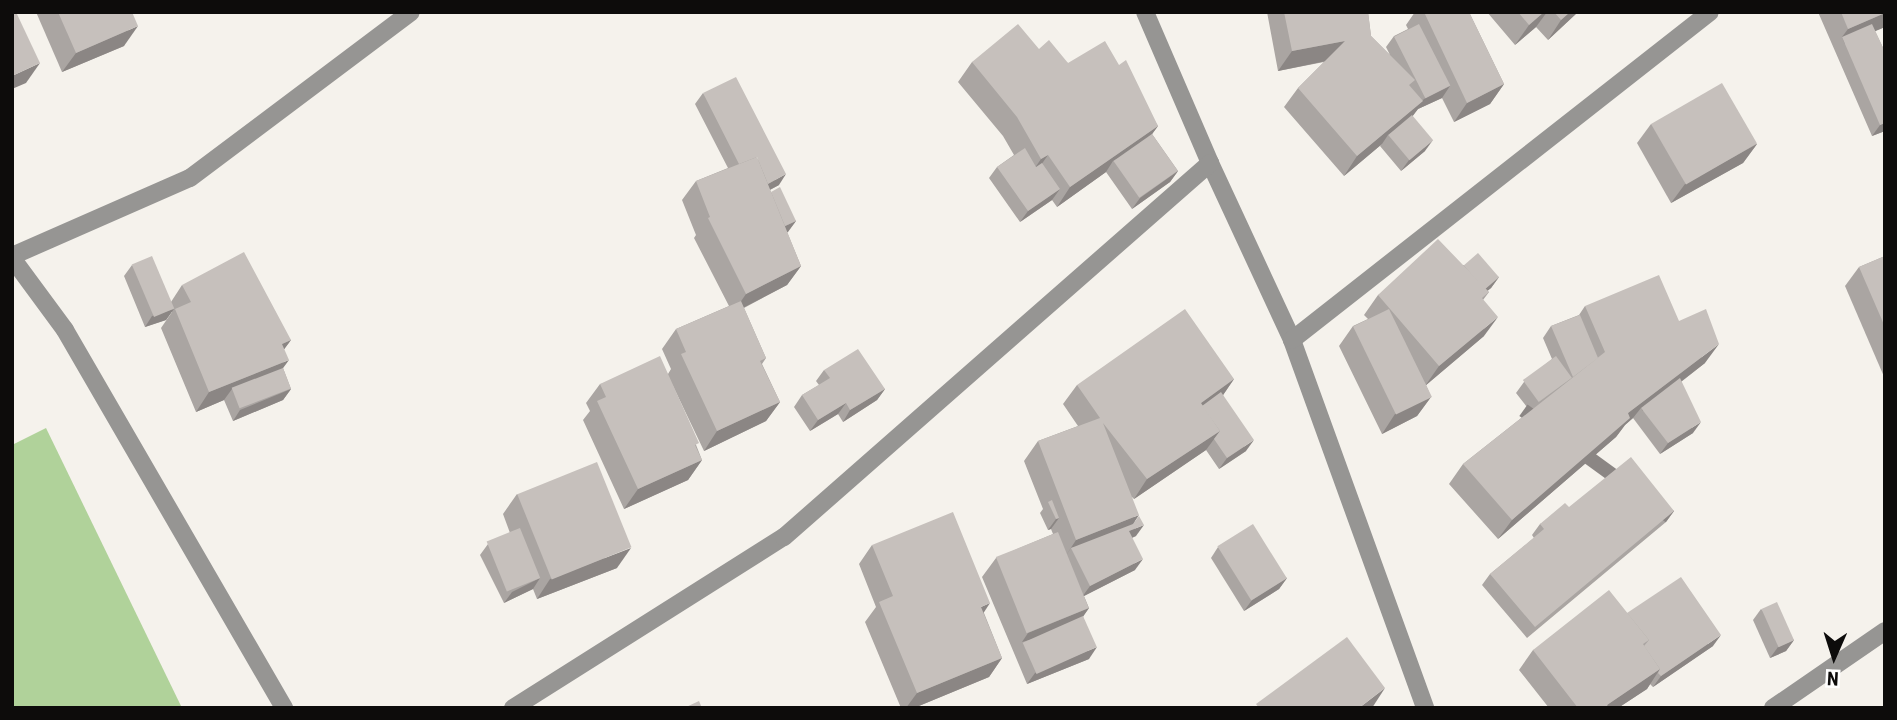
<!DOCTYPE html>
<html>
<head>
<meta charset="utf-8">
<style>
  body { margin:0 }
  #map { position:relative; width:1897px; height:720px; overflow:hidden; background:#f5f2ec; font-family:"Roboto Condensed",sans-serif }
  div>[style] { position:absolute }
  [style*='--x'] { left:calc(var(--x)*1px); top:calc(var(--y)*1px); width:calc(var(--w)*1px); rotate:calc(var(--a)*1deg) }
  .green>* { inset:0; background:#b0d29a }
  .street>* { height:18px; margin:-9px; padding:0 9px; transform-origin:9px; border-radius:9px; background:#969593 }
  .wall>* { inset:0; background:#aaa5a2 }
  .shaded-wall>* { inset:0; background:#8b8684; transform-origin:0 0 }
  .building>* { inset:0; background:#c6c0bc; transform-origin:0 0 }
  span { translate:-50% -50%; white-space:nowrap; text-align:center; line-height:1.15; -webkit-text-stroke:7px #fff; paint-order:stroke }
  .frame { position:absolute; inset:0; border:14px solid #0d0c0b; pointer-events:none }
  .north { position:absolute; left:1799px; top:622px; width:70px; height:70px; -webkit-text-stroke:5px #fff; paint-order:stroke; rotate:183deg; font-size:19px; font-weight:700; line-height:28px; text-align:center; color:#0d0c0b }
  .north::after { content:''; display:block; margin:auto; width:24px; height:32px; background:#0d0c0b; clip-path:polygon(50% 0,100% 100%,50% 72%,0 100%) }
</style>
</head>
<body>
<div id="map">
  <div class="green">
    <i style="clip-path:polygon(46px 428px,182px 708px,12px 708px,12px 445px)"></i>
  </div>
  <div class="street">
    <i style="--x:1145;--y:12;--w:164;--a:66.7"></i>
    <i style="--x:1210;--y:163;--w:195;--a:65.1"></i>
    <i style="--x:1292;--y:340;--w:391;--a:70.1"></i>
    <i style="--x:12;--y:256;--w:194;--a:-23.7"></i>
    <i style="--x:190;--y:178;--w:276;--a:-36.9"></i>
    <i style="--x:12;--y:258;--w:89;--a:53.6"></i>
    <i style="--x:65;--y:330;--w:437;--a:59.9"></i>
    <i style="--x:1292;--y:340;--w:531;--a:-38.12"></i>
    <i style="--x:513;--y:708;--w:320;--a:-32.3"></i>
    <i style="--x:784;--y:537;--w:567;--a:-41.28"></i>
    <i style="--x:1773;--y:708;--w:136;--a:-34.5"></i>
  </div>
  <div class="wall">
    <i style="clip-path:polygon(36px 12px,132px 12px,124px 46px,62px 72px)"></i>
    <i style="clip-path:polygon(1267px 12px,1368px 12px,1371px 36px,1390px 55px,1386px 47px,1394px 36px,1408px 29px,1406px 25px,1415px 12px,1469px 12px,1504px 84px,1490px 104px,1454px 122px,1442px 98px,1418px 109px,1412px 116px,1425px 151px,1401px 171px,1380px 146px,1382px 144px,1344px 176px,1284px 107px,1298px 88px,1324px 62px,1278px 71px)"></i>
    <i style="clip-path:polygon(1487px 12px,1578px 12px,1548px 40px,1536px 27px,1515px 45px)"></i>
    <i style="clip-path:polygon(1818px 12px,1885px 12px,1885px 27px,1875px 31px,1885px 52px,1885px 131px,1872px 136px)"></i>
    <i style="clip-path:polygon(1039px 49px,1068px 63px,1119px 65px,1158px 126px,1152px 134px,1178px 171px,1170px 182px,1132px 209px,1106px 172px,1057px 207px,1052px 200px,1020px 222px,989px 178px,997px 167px,1014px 155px,1003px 136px,958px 82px,972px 62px)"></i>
    <i style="clip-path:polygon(703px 93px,779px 185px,770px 190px,771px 192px,796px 221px,787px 232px,801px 266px,787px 285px,744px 308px,766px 358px,762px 364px,780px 402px,766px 421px,704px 451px,672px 384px,702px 460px,688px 480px,624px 509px,583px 420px,590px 411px,586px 403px,600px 384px,668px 374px,671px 369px,662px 349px,676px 329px,729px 306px,694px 238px,696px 235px,682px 200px,696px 181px,728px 168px,695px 104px)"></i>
    <i style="clip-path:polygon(1651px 124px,1757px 144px,1743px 163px,1671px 203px,1637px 143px)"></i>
    <i style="clip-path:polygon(1885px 256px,1885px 379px,1845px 286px,1859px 267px)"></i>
    <i style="clip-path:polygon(132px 265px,171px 302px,182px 285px,291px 340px,284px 349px,283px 368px,291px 389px,283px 400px,233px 421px,224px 400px,196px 412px,161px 328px,172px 312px,172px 311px,166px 320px,145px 327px,124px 276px)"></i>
    <i style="clip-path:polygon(1463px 265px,1499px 277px,1491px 288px,1487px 291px,1489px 292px,1483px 300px,1484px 336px,1426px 385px,1431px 397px,1417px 416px,1382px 434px,1339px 346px,1353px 326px,1368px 319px,1364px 315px,1378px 295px)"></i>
    <i style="clip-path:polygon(1585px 306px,1679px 321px,1705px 363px,1681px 382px,1693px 433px,1660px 454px,1633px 418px,1625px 425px,1616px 437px,1498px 539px,1449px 484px,1463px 464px,1530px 411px,1516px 393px,1524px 382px,1552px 359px,1543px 338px,1551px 326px,1579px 315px)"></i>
    <i style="clip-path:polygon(824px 370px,885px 389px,877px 400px,843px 422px,838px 414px,810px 431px,794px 407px,802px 395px,819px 385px,816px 381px)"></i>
    <i style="clip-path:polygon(1234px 379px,1223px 395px,1246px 451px,1219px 469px,1206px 450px,1134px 499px,1132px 497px,1136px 536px,1132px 538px,1135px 570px,1084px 596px,1089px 608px,1083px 616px,1089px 659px,1027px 684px,982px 577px,996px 558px,1053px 534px,1051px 529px,1048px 530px,1040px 513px,1043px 509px,1024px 461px,1038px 441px,1078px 426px,1063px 404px,1077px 385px)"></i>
    <i style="clip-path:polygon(517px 494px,617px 568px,537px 599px,533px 589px,504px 603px,480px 555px,488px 544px,510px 533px,503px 514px)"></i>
    <i style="clip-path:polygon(1569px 507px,1674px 511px,1666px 522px,1527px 638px,1482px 585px,1490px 574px,1534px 538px,1532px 535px,1540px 524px)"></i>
    <i style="clip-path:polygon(872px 545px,984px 613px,1002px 658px,989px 677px,914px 708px,901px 708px,865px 622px,876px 607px,859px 564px)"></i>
    <i style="clip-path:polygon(1218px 547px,1287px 578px,1279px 589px,1244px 611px,1211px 558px)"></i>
    <i style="clip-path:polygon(1761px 609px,1794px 640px,1786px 651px,1770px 658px,1753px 620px)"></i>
    <i style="clip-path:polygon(1627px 613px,1713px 646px,1653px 687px,1650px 684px,1647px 689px,1618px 708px,1549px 708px,1519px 670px,1533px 650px)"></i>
  </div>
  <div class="shaded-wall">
    <i style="clip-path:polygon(1544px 12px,1547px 12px,1536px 27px,1515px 45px,1529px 25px)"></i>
    <i style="clip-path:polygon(1570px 12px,1578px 12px,1548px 40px,1561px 20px)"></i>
    <i style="clip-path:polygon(1885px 13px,1885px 27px,1845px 44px,1842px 37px,1848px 29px)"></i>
    <i style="clip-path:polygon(138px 26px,124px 46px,62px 72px,76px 53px)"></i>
    <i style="clip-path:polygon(1345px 41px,1331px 60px,1278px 71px,1292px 51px)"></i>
    <i style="clip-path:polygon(40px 63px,26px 83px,12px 89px,12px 76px)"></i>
    <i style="clip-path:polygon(1504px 84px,1490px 104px,1454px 122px,1467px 103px)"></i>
    <i style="clip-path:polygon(1450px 86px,1442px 98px,1418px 109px,1409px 121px,1388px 135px,1382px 144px,1344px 176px,1357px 156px,1420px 103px,1424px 99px)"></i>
    <i style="clip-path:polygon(1885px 123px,1885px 131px,1872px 136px,1880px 125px)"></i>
    <i style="clip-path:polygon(1158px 126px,1144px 145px,1113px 161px,1106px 172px,1057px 207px,1070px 187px)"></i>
    <i style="clip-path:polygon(1433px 140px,1425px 151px,1401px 171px,1409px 160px)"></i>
    <i style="clip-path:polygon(1757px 144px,1743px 163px,1671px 203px,1685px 184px)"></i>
    <i style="clip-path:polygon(1048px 155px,1034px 175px,1028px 178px,1041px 159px)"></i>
    <i style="clip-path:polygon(1178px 171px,1170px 182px,1132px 209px,1140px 198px)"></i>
    <i style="clip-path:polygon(786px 174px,779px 185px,752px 199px,760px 188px)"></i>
    <i style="clip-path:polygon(1060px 189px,1052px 200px,1020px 222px,1028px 211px)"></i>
    <i style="clip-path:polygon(796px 221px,788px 232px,769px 241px,777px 230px)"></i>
    <i style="clip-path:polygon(801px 266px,787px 285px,733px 313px,746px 294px)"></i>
    <i style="clip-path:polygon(1499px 277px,1491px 288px,1469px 306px,1477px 295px)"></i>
    <i style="clip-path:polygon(174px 309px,166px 320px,145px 327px,152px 316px)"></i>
    <i style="clip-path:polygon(1498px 317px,1484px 336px,1425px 386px,1439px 366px)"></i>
    <i style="clip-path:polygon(291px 340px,277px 359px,282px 344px)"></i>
    <i style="clip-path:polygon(1719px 344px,1705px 363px,1643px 411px,1641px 408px,1633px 418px,1625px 425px,1616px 437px,1498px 539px,1512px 520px,1628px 413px)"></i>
    <i style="clip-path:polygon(289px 360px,275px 379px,232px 389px,224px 400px,196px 412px,209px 392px)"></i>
    <i style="clip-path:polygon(1234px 379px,1221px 398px,1197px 415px,1201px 403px)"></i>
    <i style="clip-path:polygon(291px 389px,283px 400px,233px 421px,240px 410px)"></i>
    <i style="clip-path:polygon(885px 389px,877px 400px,843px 422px,850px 410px)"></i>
    <i style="clip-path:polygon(1431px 397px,1417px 416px,1382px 434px,1395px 414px)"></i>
    <i style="clip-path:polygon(780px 402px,766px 421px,704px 451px,717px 431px)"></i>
    <i style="clip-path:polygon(846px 403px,838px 414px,810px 431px,818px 420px)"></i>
    <i style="clip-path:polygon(1701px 422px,1693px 433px,1660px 454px,1668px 443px)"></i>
    <i style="clip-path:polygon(1220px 431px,1206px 450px,1134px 499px,1147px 479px)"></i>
    <i style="clip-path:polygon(1254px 440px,1246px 451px,1219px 469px,1227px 458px)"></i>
    <i style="clip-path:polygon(702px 460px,688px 480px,624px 509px,638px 489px)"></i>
    <i style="left:1674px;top:511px;width:14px;height:181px;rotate:126deg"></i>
    <i style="clip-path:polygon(1139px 515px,1126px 535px,1071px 548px,1063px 560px,1076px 540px)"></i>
    <i style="clip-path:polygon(1059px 518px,1051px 529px,1048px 530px,1056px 519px)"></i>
    <i style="clip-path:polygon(1144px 525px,1136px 536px,1121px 542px,1129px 531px)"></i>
    <i style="clip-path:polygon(631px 548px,617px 568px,537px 599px,550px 579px)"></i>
    <i style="clip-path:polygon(1143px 559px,1135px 570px,1082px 597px,1090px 586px)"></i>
    <i style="clip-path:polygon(540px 578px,533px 589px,504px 603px,512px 592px)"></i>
    <i style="clip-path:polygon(1287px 578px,1279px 589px,1244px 611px,1252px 600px)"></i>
    <i style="clip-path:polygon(990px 603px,977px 623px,981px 607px)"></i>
    <i style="clip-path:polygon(1089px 608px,1076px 627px,1022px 642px,1028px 633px)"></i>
    <i style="clip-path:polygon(1721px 635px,1713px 646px,1653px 687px,1661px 676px)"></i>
    <i style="clip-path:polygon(1794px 640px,1786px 651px,1770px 658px,1778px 647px)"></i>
    <i style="clip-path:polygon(1097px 647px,1089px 659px,1027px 684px,1035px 673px)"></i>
    <i style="clip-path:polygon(1002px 658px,989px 677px,914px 708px,906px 708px,917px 693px)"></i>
    <i style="clip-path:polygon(1660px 669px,1647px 689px,1618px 708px,1605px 708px,1607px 705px)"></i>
    <i style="clip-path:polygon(1385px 688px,1372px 708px,1359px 708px)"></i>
  </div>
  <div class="building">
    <i style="clip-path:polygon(12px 12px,16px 12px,40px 63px,12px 76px)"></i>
    <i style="clip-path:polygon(58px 12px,132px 12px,138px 26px,76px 53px)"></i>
    <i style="clip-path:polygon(1284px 12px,1368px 12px,1371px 36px,1415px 80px,1409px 85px,1423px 101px,1357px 156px,1298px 88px,1345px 41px,1292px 51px)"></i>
    <i style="clip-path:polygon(1424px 12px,1469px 12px,1504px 84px,1467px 103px)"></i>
    <i style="clip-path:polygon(1518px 12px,1544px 12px,1529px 25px)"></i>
    <i style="clip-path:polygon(1554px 12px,1570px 12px,1561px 20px)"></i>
    <i style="clip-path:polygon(1841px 12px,1885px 12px,1885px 13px,1848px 29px)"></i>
    <i style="clip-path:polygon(1018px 24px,1039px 49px,1049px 40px,1068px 63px,1105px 41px,1119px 65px,1126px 60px,1158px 126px,1070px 187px,1048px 155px,1041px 159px,1017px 117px,972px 62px)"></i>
    <i style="left:1419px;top:24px;width:69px;height:28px;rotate:63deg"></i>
    <i style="clip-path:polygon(1872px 24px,1885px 52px,1885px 123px,1880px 125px,1842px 37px)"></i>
    <i style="clip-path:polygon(736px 77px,786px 174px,768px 184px,757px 157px,739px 164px,703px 93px)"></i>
    <i style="left:1722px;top:83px;width:70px;height:82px;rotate:60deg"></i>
    <i style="left:1412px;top:115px;width:33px;height:31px;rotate:50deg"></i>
    <i style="left:1152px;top:134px;width:45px;height:47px;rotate:55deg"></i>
    <i style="clip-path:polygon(1025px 148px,1036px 167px,1042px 163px,1060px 189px,1028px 211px,997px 167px)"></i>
    <i style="clip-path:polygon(757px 157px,801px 266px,746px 294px,708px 218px,710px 217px,696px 181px)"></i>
    <i style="clip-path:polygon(780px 187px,796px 221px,785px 226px,771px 192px)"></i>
    <i style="clip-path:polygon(1438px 239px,1489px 292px,1482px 298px,1498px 317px,1439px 366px,1378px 295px)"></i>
    <i style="clip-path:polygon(244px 252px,291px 340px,282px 344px,289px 360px,209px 392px,175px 309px,191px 302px,182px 285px)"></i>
    <i style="left:1478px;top:253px;width:32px;height:19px;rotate:49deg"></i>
    <i style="left:152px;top:256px;width:57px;height:22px;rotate:67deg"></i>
    <i style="clip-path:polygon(1885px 256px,1885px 327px,1859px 267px)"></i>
    <i style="clip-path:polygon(1659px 275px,1679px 321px,1706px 309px,1719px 344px,1628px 413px,1630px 418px,1512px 520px,1463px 464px,1605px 352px,1585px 306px)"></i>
    <i style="clip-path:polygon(741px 301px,766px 358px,760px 361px,780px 402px,717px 431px,681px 354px,686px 352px,676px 329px)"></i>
    <i style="clip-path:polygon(1185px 309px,1234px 379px,1201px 403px,1220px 431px,1147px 479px,1103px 423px,1139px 515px,1076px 540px,1038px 441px,1100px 418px,1077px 385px)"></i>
    <i style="left:1389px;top:309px;width:98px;height:40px;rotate:64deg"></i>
    <i style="clip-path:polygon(1580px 315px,1598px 358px,1573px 377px,1551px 326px)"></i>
    <i style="clip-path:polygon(858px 349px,885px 389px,850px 410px,846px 403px,818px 420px,802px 395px,830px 378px,824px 370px)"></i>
    <i style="clip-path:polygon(660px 356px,699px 443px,695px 445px,702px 460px,638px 489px,597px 401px,606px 397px,600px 384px)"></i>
    <i style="left:1556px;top:356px;width:27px;height:41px;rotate:54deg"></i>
    <i style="left:283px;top:368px;width:22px;height:55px;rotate:69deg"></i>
    <i style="clip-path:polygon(1680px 378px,1701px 422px,1668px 443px,1641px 408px)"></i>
    <i style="clip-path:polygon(1221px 392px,1254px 440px,1227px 458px,1214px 439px,1220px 431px,1202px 406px)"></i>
    <i style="clip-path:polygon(1631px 457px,1674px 511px,1535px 627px,1490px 574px,1544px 529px,1540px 524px,1565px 503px,1569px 507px)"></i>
    <i style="left:597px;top:462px;width:92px;height:86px;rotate:68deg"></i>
    <i style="clip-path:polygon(1052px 500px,1059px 518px,1056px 519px,1048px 502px)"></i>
    <i style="clip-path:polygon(953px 512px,990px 603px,981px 607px,1002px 658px,917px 693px,879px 602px,893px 596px,872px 545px)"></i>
    <i style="clip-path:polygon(1139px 516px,1144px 525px,1129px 531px,1143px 559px,1090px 586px,1071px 548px,1133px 524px)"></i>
    <i style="left:1253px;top:524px;width:64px;height:42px;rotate:58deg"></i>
    <i style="left:520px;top:528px;width:54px;height:36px;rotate:68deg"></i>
    <i style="left:1058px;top:532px;width:82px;height:67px;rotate:68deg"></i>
    <i style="clip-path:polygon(1681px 577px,1721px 635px,1661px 676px,1658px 673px,1660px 669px,1644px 646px,1649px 640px,1627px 613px)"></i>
    <i style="clip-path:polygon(1609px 590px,1649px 640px,1643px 644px,1660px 669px,1607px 705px,1609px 708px,1578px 708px,1533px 650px)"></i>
    <i style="left:1777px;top:602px;width:42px;height:17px;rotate:66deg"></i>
    <i style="left:1083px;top:616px;width:34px;height:66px;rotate:66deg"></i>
    <i style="clip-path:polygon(1347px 637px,1385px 688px,1359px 708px,1259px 708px,1256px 704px)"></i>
    <i style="clip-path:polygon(699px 701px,702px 708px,684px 708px)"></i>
  </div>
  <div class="frame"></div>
  <div class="north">N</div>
</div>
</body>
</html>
